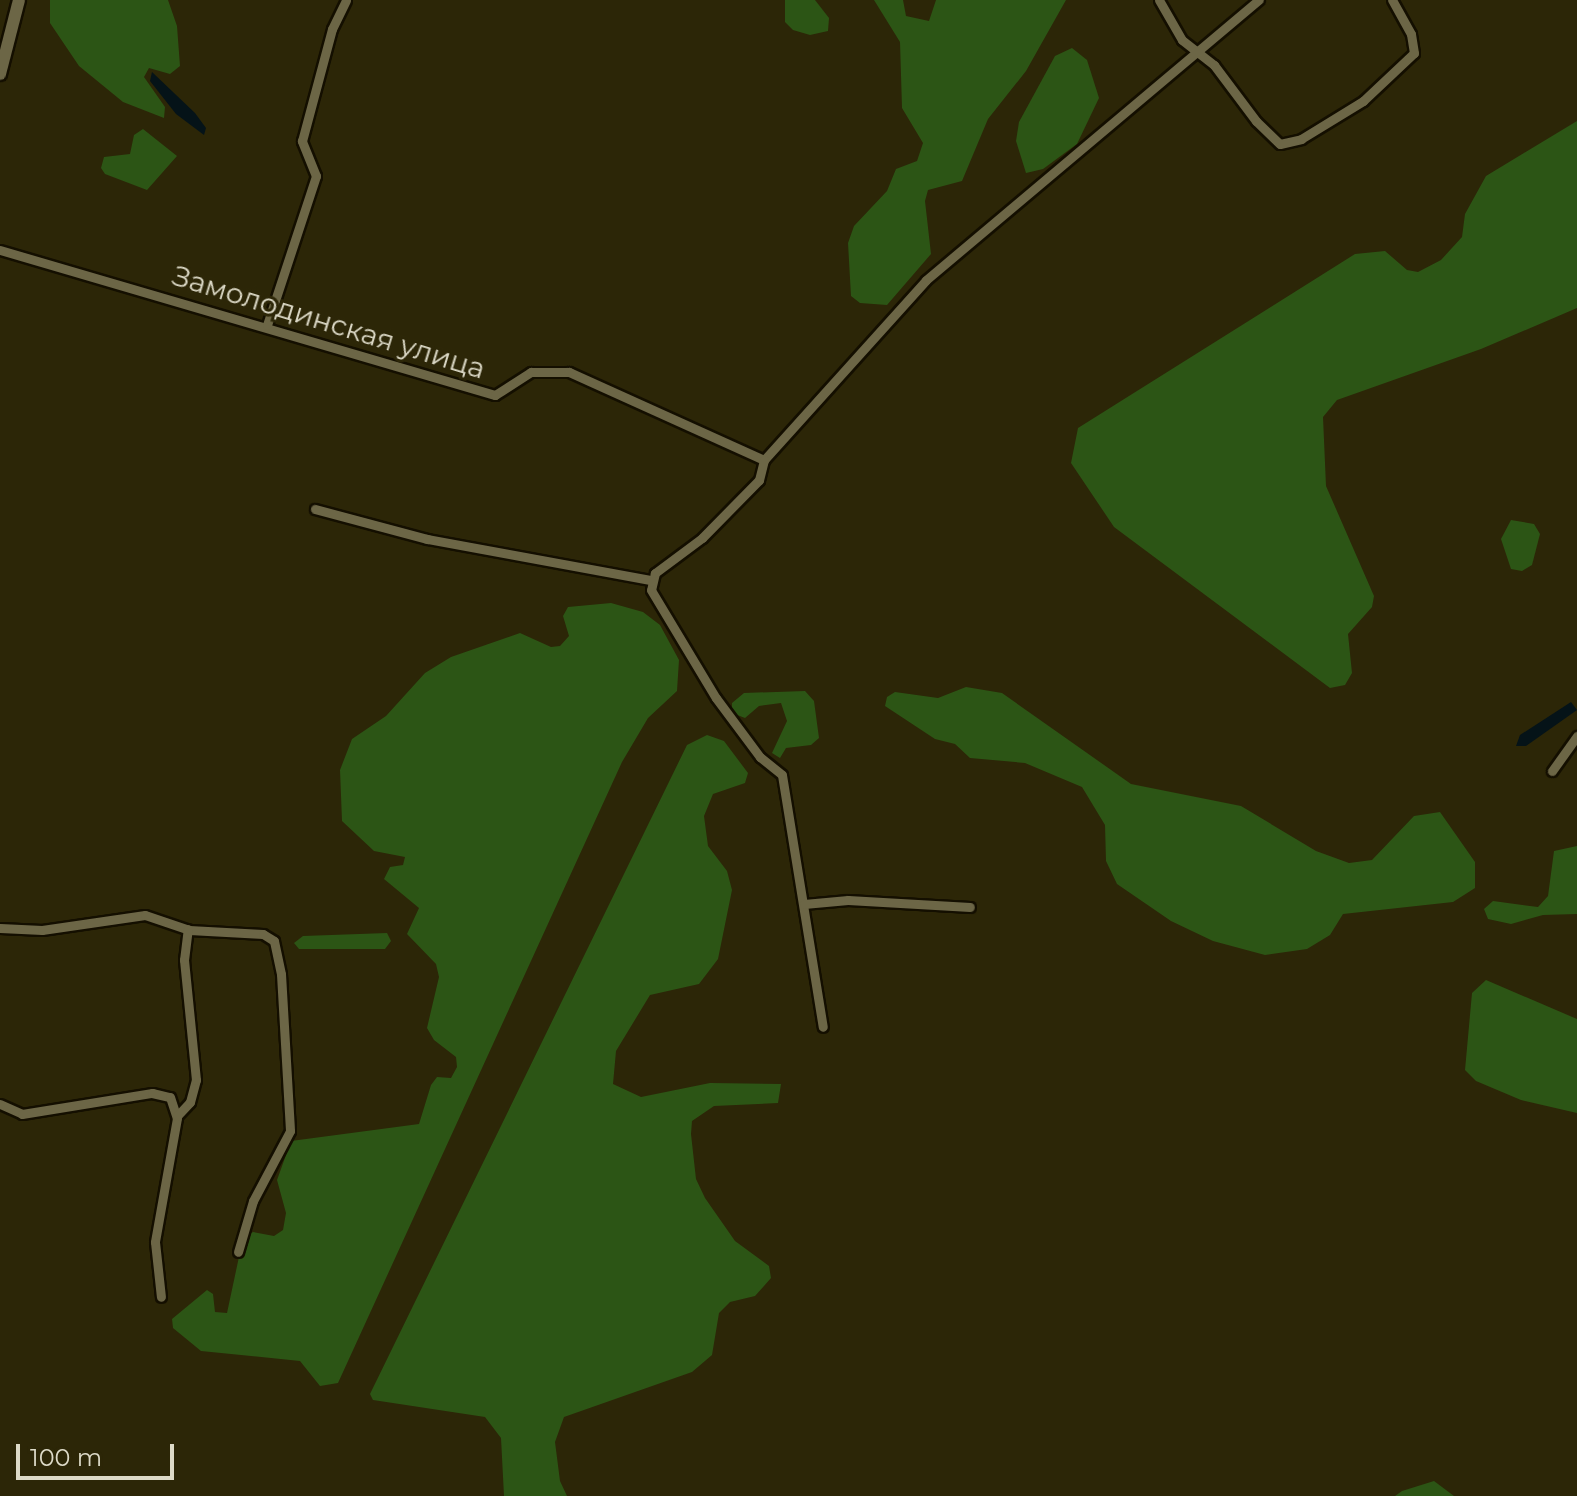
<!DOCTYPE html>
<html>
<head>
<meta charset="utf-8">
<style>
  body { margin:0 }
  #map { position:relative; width:1577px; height:1496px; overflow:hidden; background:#2c2607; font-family:Montserrat,sans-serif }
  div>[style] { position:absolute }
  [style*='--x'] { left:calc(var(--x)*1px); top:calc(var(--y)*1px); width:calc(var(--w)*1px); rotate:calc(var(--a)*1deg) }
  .green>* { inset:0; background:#2c5515 }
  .water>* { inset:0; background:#051318 }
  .roads { filter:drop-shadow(2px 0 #140f00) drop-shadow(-2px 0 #140f00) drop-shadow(0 2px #140f00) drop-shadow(0 -2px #140f00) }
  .street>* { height:9px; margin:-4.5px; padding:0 4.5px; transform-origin:4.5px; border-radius:4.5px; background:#6c6646 }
  .secondary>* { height:12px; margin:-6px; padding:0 6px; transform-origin:6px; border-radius:6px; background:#6c6646 }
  span { translate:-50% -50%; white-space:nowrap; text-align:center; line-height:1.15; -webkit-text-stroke:6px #2c2607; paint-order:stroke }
  .street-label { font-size:28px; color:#dddac8 }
  .scale { position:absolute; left:16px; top:1444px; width:158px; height:36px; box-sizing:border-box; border:4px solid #dddac8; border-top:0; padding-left:10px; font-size:24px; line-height:28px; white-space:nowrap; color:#dddac8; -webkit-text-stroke:6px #2c2607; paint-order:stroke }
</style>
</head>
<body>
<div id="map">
  <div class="green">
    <i style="clip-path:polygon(50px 0,168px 0,177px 26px,180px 66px,170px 74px,149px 68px,144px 77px,165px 107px,164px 118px,123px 102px,79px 66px,50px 23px)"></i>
    <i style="clip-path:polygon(785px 0,815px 0,829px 18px,828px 31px,810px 35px,793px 30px,785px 22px)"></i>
    <i style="clip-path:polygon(874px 0,903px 0,906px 16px,929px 21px,936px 0,1066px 0,1026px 71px,988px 119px,962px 181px,928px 190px,925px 201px,931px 254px,887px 305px,860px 303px,851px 296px,848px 243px,854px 226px,887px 191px,896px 169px,917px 161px,923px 143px,902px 108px,900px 42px)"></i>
    <i style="clip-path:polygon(1072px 48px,1087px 60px,1099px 98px,1077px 144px,1043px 169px,1026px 173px,1016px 141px,1019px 122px,1055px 56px)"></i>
    <i style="clip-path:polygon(1577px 121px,1577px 308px,1481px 349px,1337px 400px,1323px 417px,1326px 486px,1374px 596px,1372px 607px,1348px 634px,1352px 673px,1345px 685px,1330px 688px,1114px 527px,1071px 463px,1078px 428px,1355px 254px,1385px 251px,1407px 270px,1418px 272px,1441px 260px,1462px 237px,1465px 214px,1486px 176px)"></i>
    <i style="clip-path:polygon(143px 129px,177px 156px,147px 190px,105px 174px,101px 168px,104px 157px,130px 154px,134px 135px)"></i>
    <i style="clip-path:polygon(1511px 520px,1534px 524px,1540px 534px,1532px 565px,1522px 571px,1511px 569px,1501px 539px)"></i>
    <i style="clip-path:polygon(611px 603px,643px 612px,660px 625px,679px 660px,677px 691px,648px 718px,622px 762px,338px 1383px,320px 1386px,300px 1361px,201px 1351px,173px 1328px,172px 1319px,207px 1290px,213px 1294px,215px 1312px,227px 1313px,243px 1238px,253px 1232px,274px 1236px,283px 1230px,286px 1213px,277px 1180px,291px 1141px,419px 1124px,431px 1085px,437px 1077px,451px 1078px,457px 1067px,456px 1057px,434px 1040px,427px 1028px,439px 977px,436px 964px,407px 934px,419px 908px,384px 879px,390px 867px,403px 865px,405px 857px,374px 851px,342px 821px,340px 770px,352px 739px,386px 716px,425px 673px,451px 657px,520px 633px,551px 647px,560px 646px,569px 636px,563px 616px,568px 607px)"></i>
    <i style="clip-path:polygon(966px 687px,1002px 693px,1131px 784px,1241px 806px,1316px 851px,1349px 863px,1372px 860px,1414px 816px,1440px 812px,1475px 862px,1475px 888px,1453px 902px,1343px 914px,1330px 935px,1307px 949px,1265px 955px,1213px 941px,1171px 921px,1117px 884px,1106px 861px,1105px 825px,1082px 787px,1025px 763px,970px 758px,955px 744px,935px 739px,885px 706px,887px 697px,895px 692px,938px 698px)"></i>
    <i style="clip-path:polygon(805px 691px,814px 701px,819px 738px,811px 745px,786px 748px,780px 758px,772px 753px,787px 721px,781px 703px,759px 706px,745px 718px,732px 713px,732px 703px,744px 693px)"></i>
    <i style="clip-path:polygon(707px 735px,724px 741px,748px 773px,745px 783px,713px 794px,704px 816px,708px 846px,727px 871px,732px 890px,718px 959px,699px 984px,650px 995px,616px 1051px,613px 1084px,641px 1097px,710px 1083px,781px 1084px,778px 1103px,714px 1106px,692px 1121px,691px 1134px,696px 1179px,705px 1198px,735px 1241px,769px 1266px,771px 1278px,755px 1296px,730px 1302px,719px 1313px,712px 1355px,692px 1372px,564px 1417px,555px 1442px,560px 1481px,567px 1496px,504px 1496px,501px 1438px,485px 1417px,373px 1400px,370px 1394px,687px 745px)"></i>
    <i style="clip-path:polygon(1577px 846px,1577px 914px,1543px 915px,1511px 924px,1488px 919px,1484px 909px,1493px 901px,1538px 907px,1548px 896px,1554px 851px)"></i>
    <i style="clip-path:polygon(387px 933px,391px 941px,385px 949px,299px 949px,294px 943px,303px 936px)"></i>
    <i style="clip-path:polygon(1486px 980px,1577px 1019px,1577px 1113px,1521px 1100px,1476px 1081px,1465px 1070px,1472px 993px)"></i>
    <i style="clip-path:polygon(1434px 1481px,1454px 1496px,1395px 1496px,1402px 1491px)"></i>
  </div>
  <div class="water">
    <i style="clip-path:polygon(152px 72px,195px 113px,206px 128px,204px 135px,176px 114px,150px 81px)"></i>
    <i style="clip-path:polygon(1571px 702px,1577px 710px,1526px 746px,1516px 746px,1520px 735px)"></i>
  </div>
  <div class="roads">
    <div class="street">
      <i style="--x:1159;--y:0;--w:46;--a:60.1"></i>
      <i style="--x:1182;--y:40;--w:41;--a:38"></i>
      <i style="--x:1214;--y:65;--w:70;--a:53.1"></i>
      <i style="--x:1256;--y:121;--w:33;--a:44"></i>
      <i style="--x:1280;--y:144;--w:22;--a:-13"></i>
      <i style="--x:1301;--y:139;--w:73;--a:-31.5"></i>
      <i style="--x:1363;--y:101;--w:70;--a:-43.3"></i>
      <i style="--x:1414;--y:53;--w:19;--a:-99"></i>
      <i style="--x:1411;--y:34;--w:39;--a:-119"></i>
      <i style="--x:0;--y:250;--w:516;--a:16.33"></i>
      <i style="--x:495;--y:395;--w:43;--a:-32.6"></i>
      <i style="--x:531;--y:372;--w:38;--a:0"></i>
      <i style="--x:569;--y:372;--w:214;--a:24.3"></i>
      <i style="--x:764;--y:460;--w:242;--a:-48"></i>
      <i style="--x:926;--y:280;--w:435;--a:-40.1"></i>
      <i style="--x:267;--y:325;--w:157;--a:-71.8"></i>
      <i style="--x:316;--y:176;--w:38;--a:-112"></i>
      <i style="--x:302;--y:141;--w:116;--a:-75"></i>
      <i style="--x:332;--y:29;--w:32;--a:-64"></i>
      <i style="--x:764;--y:460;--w:21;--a:104"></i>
      <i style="--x:759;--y:480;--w:81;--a:134.5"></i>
      <i style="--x:702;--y:538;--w:59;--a:143.3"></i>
      <i style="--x:655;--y:573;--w:17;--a:103"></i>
      <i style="--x:651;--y:590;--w:126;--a:59"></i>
      <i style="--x:716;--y:698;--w:74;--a:53.3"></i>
      <i style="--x:760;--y:757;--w:28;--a:39"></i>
      <i style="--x:782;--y:775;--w:255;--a:80.8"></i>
      <i style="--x:315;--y:509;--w:116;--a:15"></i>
      <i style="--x:427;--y:539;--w:228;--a:10.4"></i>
      <i style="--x:1552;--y:771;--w:43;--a:-54.5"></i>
      <i style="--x:804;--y:904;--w:44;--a:-5.2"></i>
      <i style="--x:848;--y:900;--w:122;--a:3.3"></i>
      <i style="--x:0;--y:928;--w:42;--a:2.7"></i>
      <i style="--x:42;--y:930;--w:104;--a:-8.3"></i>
      <i style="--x:145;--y:915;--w:46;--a:18.8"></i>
      <i style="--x:189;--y:930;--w:74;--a:3.1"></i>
      <i style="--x:263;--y:934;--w:13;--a:32"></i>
      <i style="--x:274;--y:941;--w:34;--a:78"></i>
      <i style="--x:281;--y:974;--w:157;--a:86.7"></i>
      <i style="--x:290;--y:1131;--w:79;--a:117.9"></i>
      <i style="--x:253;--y:1201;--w:53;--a:106.4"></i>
      <i style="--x:0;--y:1104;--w:24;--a:24"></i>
      <i style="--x:22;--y:1114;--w:132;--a:-9.2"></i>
      <i style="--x:152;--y:1093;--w:18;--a:13"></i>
      <i style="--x:170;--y:1097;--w:22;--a:72"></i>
      <i style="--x:177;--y:1118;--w:126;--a:100.1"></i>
      <i style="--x:155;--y:1242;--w:55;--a:83.8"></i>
      <i style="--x:177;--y:1116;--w:19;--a:-47"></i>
      <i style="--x:190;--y:1102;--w:23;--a:-75"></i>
      <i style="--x:196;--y:1080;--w:121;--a:-95.7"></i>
      <i style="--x:184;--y:960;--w:31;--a:-83"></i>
    </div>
    <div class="secondary">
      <i style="--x:0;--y:74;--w:76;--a:-75.6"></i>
    </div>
  </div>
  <div class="street-label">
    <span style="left:329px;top:322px;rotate:17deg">Замолодинская улица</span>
  </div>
  <div class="scale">100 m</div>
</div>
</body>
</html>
